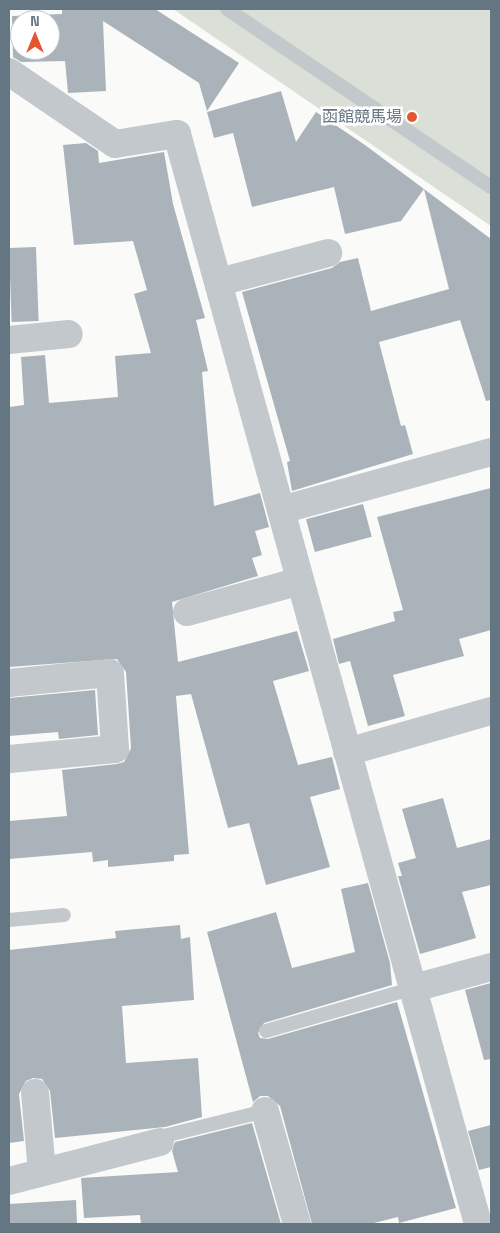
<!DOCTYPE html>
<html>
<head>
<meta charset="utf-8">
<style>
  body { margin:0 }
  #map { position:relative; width:500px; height:1233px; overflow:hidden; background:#fafaf8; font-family:"Space Grotesk","Noto Sans JP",sans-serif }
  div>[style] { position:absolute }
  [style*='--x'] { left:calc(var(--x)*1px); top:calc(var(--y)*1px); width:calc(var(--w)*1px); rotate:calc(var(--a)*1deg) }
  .green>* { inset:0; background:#dadfd7 }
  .building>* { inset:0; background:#aab3b9; transform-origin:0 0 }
  .lane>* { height:14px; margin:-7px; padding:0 7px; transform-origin:7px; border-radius:7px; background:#c3c8cc }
  .street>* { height:28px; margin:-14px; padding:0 14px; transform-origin:14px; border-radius:14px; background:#c3c8cc }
  .dots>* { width:14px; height:14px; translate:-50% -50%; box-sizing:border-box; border:2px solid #fff; border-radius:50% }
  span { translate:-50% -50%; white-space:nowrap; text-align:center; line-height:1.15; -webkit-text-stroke:5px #fff; paint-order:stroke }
  .poi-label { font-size:16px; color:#657683 }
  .right { translate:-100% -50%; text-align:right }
  .frame { position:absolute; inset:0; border:10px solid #657683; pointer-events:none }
  .north { position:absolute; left:10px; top:10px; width:50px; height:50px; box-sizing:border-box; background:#fff; border:1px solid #c1c8cd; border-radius:50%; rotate:0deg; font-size:14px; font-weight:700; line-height:20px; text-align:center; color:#657683 }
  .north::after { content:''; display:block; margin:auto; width:18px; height:22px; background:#e4572e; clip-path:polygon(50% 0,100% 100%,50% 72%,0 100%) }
</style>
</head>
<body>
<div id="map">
  <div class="green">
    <i style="clip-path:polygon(173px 9px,491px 9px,491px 226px)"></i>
  </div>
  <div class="building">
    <i style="clip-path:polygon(evenodd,62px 9px,155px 9px,239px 63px,207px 111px,199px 83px,103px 21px,106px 91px,68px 93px,65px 61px,21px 62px,13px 57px,12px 16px,62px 14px,62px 9px,20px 20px,50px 20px,50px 50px,20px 50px,20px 20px)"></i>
    <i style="clip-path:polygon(281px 91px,296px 142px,316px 112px,365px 145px,491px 239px,491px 400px,486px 401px,460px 320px,379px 342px,401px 426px,405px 425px,413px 454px,292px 491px,287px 462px,290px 461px,242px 292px,332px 268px,340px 262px,358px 258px,371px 311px,449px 289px,424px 189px,401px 221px,345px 234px,334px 187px,252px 207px,233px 133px,214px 138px,207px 112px)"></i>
    <i style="clip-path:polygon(86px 143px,98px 151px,99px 163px,164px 152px,173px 204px,205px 318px,196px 320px,208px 371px,202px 372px,214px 506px,260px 493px,269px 527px,255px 531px,262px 555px,252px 558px,258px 576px,172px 602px,178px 662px,297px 631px,309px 671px,273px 681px,298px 765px,332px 757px,340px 789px,310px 797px,330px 867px,266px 885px,249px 823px,228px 828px,191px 694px,176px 696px,189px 854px,174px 855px,174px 861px,108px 867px,108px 860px,93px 862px,92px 852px,9px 859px,9px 821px,67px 816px,62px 770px,117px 764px,124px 762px,131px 748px,126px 672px,117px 659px,9px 667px,9px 407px,24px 405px,21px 357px,45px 355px,49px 403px,118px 397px,115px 356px,151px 353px,134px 294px,147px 290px,133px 241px,74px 245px,63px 145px)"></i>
    <i style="left:36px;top:247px;width:74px;height:27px;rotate:88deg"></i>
    <i style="clip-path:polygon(491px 488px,491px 630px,459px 639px,464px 656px,393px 675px,405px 716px,368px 726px,350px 661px,339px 664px,333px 639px,395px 621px,393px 612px,403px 610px,377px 517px)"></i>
    <i style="left:363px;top:504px;width:34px;height:59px;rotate:75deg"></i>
    <i style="clip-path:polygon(95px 690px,98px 735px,59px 739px,58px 732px,9px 736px,9px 698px)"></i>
    <i style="clip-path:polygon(443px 798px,457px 848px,491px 839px,491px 885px,462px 892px,476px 938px,420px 954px,398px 876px,402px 876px,398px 863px,416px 858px,402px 809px)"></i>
    <i style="clip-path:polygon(368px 883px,390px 963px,392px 985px,264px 1023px,258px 1033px,260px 1038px,268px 1039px,397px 1002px,456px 1208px,399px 1223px,398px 1217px,370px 1224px,312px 1224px,280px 1106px,268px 1096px,260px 1096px,253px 1102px,207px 932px,276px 912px,292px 968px,355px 952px,341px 889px)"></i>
    <i style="clip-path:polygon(180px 925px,181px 939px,190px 937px,194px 1000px,122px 1006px,126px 1063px,198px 1058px,202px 1117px,165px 1127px,55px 1138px,50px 1091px,42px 1079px,33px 1078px,26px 1081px,19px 1094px,24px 1141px,9px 1143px,9px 950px,116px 938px,115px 931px)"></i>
    <i style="clip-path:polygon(491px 983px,491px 1059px,484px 1060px,465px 990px)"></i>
    <i style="clip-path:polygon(252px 1123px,281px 1224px,141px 1224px,140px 1215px,84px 1218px,81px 1178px,178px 1172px,172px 1151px,175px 1142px)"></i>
    <i style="clip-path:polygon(491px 1125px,491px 1167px,479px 1170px,468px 1131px)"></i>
    <i style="clip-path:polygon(76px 1200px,77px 1224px,9px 1224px,9px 1204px)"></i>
  </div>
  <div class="lane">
    <i style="--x:227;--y:9;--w:318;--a:34"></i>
    <i style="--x:9;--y:920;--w:55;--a:-5.2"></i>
    <i style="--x:266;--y:1031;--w:154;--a:-16.2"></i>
    <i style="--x:160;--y:1142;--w:11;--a:-41"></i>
    <i style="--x:168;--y:1135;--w:100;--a:-13.9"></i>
  </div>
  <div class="street">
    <i style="--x:9;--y:72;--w:128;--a:34.2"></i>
    <i style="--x:115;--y:144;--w:63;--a:-9.2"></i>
    <i style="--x:177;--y:134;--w:1131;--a:74.56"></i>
    <i style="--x:219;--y:282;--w:113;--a:-14.9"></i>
    <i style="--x:9;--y:340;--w:60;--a:-5.7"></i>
    <i style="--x:281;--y:510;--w:218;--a:-15.4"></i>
    <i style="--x:187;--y:612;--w:117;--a:-15.3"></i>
    <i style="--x:9;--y:683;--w:101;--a:-5.7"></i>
    <i style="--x:110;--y:673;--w:76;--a:86.2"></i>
    <i style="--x:115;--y:749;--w:106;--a:174.6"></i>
    <i style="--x:347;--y:752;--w:150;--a:-15.9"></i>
    <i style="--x:414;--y:988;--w:80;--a:-15.3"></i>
    <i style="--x:35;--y:1093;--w:79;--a:84.9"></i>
    <i style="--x:265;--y:1111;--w:117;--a:74.2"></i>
    <i style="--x:9;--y:1181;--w:156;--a:-14.5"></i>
  </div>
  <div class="dots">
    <i style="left:412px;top:117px;background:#e4572e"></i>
  </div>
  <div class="poi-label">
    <span class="right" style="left:402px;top:117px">函館競馬場</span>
  </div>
  <div class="frame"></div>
  <div class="north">N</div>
</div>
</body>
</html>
